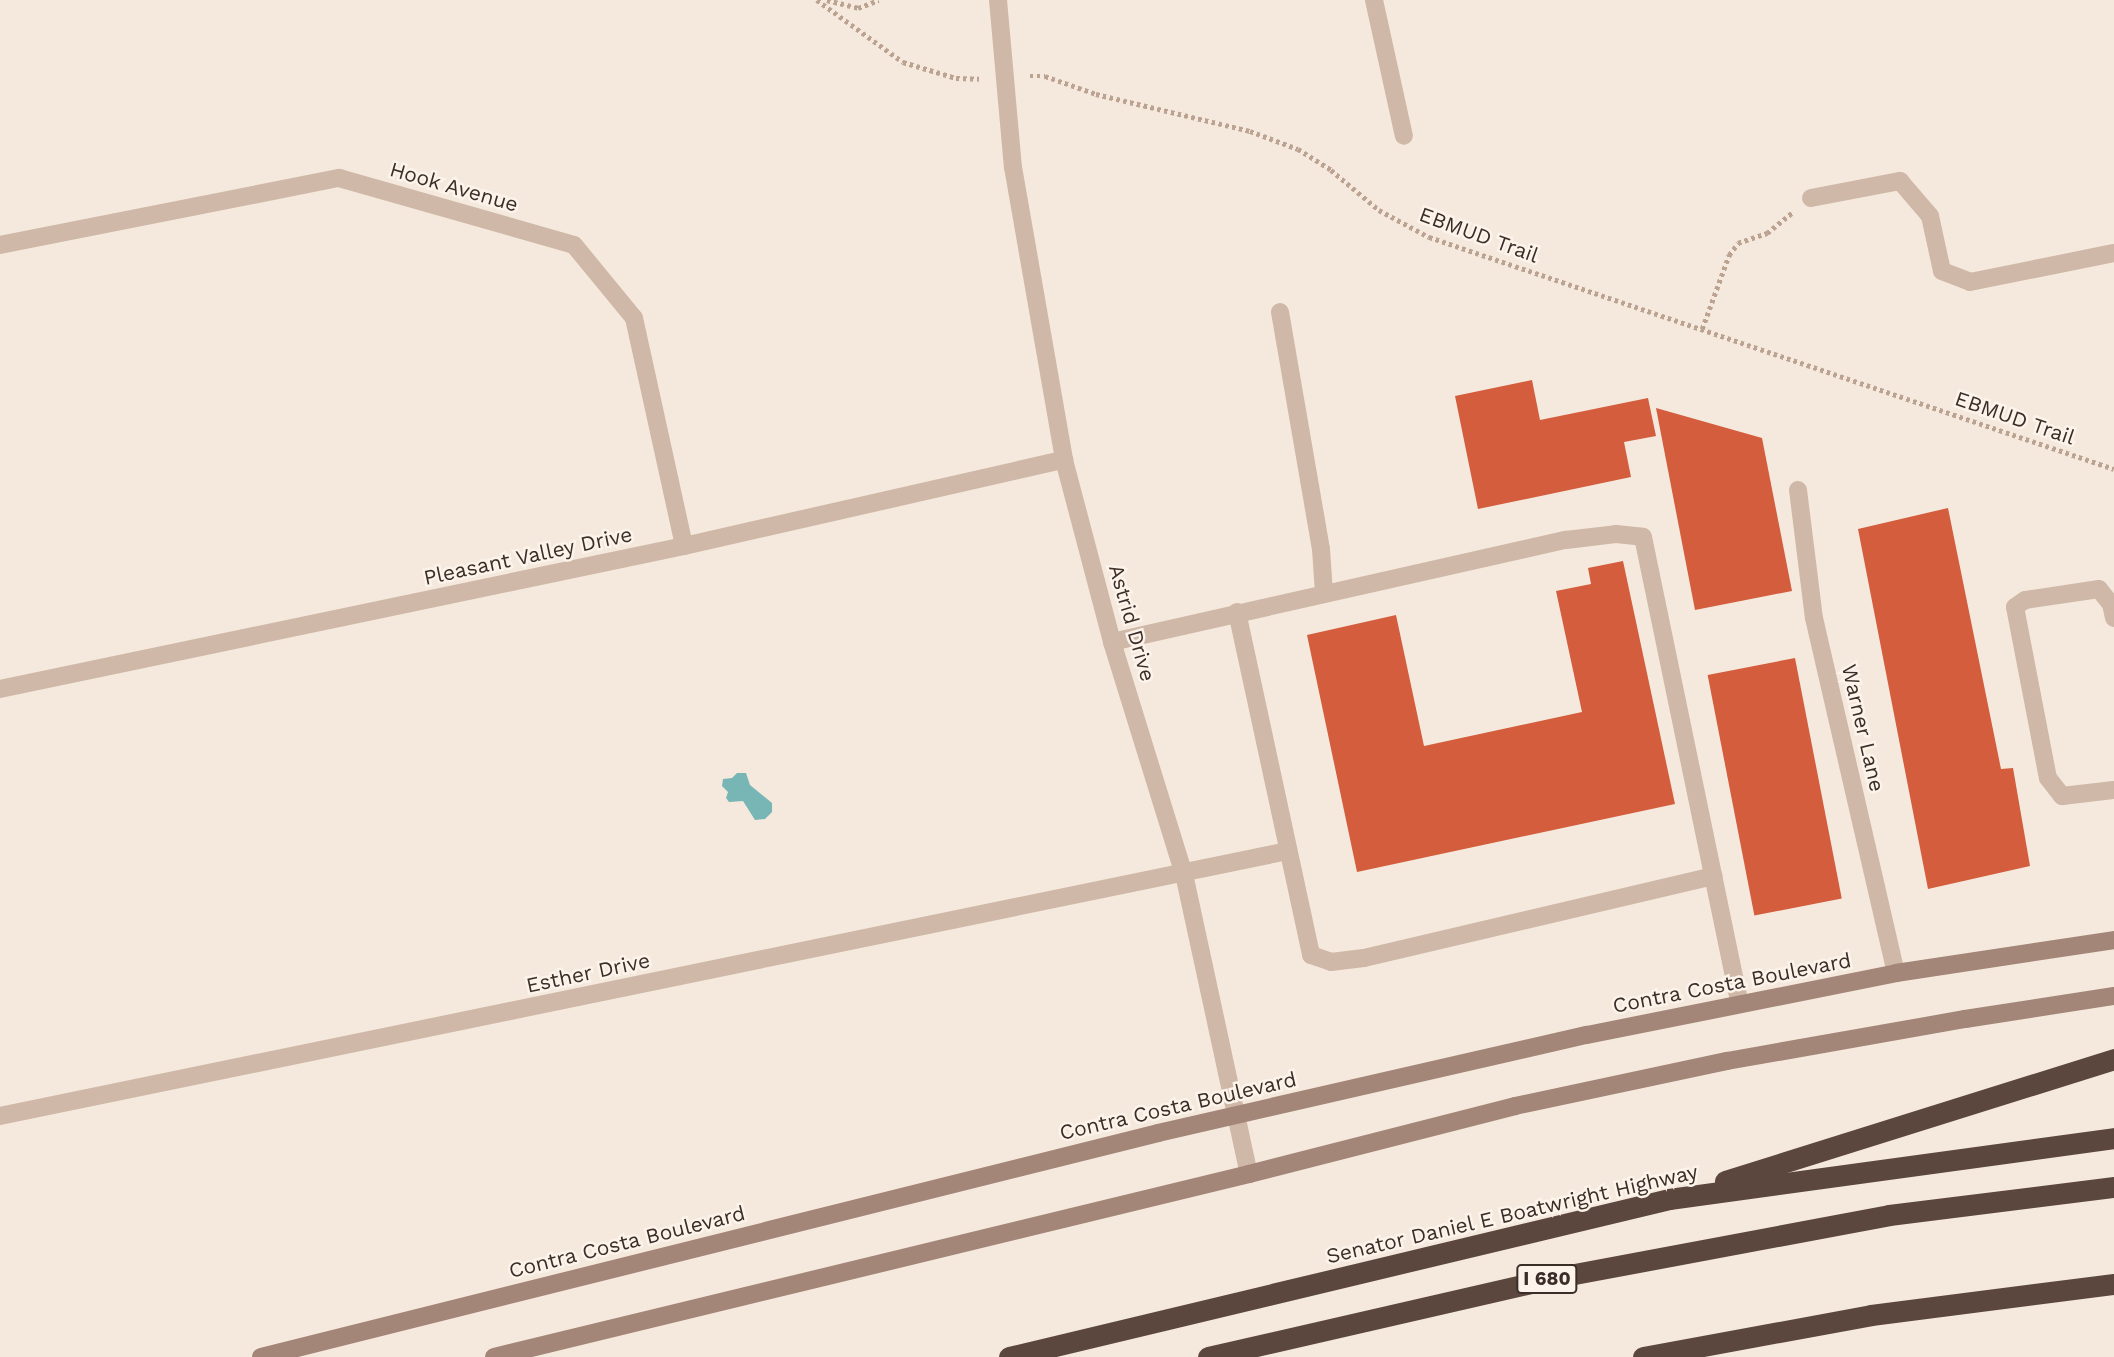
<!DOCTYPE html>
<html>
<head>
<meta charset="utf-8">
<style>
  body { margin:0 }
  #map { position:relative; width:2114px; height:1357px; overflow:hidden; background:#f5e9dd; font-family:"Work Sans",sans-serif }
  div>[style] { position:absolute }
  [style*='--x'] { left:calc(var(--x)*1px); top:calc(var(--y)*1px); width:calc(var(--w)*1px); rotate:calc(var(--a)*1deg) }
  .water>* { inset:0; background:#78b5b5 }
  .building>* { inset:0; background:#d35d3d; transform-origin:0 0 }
  .path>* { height:4.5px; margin-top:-2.25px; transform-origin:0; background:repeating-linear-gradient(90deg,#bba291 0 3.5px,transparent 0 7px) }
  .service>* { height:18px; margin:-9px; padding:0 9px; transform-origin:9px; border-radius:9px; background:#cfb8a7 }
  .minor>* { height:18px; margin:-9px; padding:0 9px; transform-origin:9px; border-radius:9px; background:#cfb8a7 }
  .tertiary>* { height:18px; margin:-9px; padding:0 9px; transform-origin:9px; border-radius:9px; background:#cfb8a7 }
  .secondary>* { height:18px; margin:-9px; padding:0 9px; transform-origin:9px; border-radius:9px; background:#a38678 }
  .motorway>* { height:21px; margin:-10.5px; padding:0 10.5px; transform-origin:10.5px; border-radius:10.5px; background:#5c473e }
  span { translate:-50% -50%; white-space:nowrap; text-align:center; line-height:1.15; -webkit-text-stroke:5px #fcf3ea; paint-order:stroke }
  .shield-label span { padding:2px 5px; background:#fcf3ea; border:2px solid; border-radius:5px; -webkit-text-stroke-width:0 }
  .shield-label { font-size:19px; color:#3b2d28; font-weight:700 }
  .street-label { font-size:21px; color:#3b2d28 }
</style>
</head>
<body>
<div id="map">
  <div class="water">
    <i style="clip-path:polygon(737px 773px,746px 773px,750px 785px,772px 803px,772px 812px,765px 819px,755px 820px,743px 801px,729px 802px,726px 798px,728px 792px,722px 786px,723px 779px,732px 778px)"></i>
  </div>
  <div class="building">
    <i style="clip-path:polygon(1532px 380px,1540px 420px,1648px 398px,1656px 436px,1624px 442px,1631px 477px,1478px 509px,1455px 396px)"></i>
    <i style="clip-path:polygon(1656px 408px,1762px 438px,1792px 591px,1695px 610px)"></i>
    <i style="clip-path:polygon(1948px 508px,2001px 769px,2013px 768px,2030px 866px,1928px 889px,1858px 529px)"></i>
    <i style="clip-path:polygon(1623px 561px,1675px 804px,1357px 872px,1307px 635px,1396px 615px,1424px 746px,1582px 712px,1556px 591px,1591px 584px,1588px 568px)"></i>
    <i style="left:1795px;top:658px;width:245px;height:89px;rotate:79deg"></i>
  </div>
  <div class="path">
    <i style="--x:817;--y:0;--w:106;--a:35.8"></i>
    <i style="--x:903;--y:62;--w:55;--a:16.8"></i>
    <i style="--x:956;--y:78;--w:23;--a:2"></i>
    <i style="--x:827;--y:0;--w:32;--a:14"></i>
    <i style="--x:858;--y:8;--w:22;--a:-21"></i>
    <i style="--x:1030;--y:76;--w:15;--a:0"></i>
    <i style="--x:1045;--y:76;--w:54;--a:19.4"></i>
    <i style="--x:1096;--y:94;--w:158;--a:13.5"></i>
    <i style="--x:1250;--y:131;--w:51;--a:20.6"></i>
    <i style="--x:1298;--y:149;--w:39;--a:32"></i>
    <i style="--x:1331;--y:170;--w:62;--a:39.8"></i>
    <i style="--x:1379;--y:210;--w:57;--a:28.4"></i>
    <i style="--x:1429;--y:237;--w:723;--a:18.71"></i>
    <i style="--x:1702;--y:329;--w:79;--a:-70"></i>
    <i style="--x:1729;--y:255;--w:15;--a:-53"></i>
    <i style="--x:1738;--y:243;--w:31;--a:-19"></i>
    <i style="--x:1767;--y:233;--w:32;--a:-39"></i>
  </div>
  <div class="service">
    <i style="--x:1374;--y:0;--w:139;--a:77.6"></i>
    <i style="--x:1811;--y:198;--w:91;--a:-10.8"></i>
    <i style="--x:1900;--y:181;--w:46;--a:49.4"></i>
    <i style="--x:1930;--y:216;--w:56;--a:77.7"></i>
    <i style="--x:1942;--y:271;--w:30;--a:21"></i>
    <i style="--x:1970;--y:282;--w:147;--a:-11.4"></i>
    <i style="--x:1280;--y:312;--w:241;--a:80.2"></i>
    <i style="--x:1321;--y:549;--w:44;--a:86.1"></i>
    <i style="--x:1237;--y:612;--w:351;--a:77.8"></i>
    <i style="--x:1311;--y:955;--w:21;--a:19"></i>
    <i style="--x:1331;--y:962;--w:33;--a:-7"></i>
    <i style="--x:1364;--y:958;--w:359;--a:-13.2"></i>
    <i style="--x:2114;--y:618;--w:14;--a:-102"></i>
    <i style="--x:2111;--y:604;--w:19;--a:-129"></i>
    <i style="--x:2099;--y:589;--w:75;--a:171.5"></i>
    <i style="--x:2025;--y:600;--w:12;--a:145"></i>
    <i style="--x:2015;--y:607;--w:174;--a:79.1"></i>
    <i style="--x:2048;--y:778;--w:23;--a:52"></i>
    <i style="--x:2062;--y:796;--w:52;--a:-6.6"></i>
    <i style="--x:1112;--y:642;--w:465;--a:-12.7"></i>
    <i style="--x:1566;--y:540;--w:50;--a:-6.8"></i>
    <i style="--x:1616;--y:534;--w:27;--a:6"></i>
    <i style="--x:1643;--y:537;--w:477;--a:78.3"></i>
  </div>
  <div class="minor">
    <i style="--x:0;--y:245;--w:346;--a:-11.2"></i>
    <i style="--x:339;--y:178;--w:244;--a:15.9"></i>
    <i style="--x:574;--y:245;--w:94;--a:50.6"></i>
    <i style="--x:634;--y:318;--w:233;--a:77.6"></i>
    <i style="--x:1798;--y:490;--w:129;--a:82.9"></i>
    <i style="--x:1814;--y:618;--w:364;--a:77"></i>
    <i style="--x:0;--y:689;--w:699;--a:-11.81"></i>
    <i style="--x:684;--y:546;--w:390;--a:-12.8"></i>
    <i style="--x:0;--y:1116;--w:1315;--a:-11.63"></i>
  </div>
  <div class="tertiary">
    <i style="--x:998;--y:0;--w:168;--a:84.9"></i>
    <i style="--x:1013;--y:167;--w:297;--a:80.1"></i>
    <i style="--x:1064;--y:460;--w:188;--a:75.2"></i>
    <i style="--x:1112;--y:642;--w:243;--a:72.8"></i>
    <i style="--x:1184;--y:874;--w:307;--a:77.8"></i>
  </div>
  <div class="secondary">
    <i style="--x:261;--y:1357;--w:925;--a:-14.02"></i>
    <i style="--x:1158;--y:1133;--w:440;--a:-12.9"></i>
    <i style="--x:1587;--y:1035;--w:315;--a:-11.3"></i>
    <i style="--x:1896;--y:973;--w:220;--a:-8.6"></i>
    <i style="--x:494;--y:1357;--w:777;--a:-13.62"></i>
    <i style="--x:1249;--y:1174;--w:275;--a:-14.3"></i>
    <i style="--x:1515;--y:1106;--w:217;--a:-12"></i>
    <i style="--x:1727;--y:1061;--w:242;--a:-10"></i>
    <i style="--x:1965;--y:1019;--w:151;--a:-8.8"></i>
  </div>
  <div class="motorway">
    <i style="--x:1725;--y:1181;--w:408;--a:-17.4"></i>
    <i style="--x:1009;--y:1357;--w:679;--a:-13.46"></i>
    <i style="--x:1669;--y:1199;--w:449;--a:-7.8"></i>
    <i style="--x:1208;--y:1357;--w:354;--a:-12.9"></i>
    <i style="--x:1553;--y:1278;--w:342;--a:-10.6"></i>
    <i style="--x:1889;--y:1215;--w:227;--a:-7.1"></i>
    <i style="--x:1643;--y:1357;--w:232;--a:-10.4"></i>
    <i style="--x:1871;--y:1315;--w:245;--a:-7.3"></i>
  </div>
  <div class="shield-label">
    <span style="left:1547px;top:1279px">I 680</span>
  </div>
  <div class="street-label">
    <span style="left:454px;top:187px;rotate:16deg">Hook Avenue</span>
    <span style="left:1479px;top:235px;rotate:20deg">EBMUD Trail</span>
    <span style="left:2015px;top:418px;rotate:19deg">EBMUD Trail</span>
    <span style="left:528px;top:556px;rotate:-12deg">Pleasant Valley Drive</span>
    <span style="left:1132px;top:623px;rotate:74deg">Astrid Drive</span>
    <span style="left:1863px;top:728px;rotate:77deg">Warner Lane</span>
    <span style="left:588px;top:973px;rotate:-12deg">Esther Drive</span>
    <span style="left:1732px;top:983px;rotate:-11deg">Contra Costa Boulevard</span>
    <span style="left:1178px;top:1106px;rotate:-13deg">Contra Costa Boulevard</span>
    <span style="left:1512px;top:1214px;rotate:-13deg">Senator Daniel E Boatwright Highway</span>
    <span style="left:627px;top:1242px;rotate:-14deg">Contra Costa Boulevard</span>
  </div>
</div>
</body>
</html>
